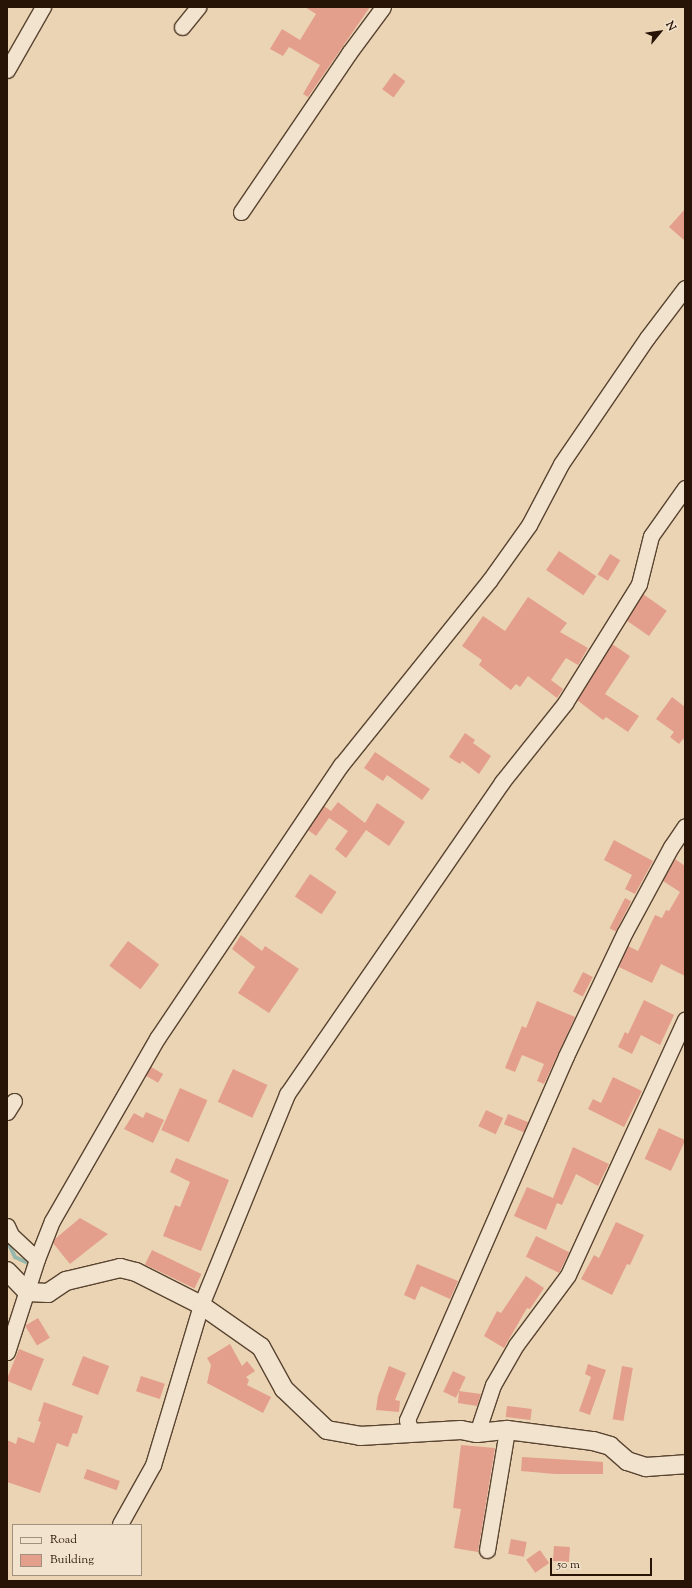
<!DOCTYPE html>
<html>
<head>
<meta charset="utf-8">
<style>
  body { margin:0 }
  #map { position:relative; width:692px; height:1588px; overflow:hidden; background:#ebd4b3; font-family:"Sorts Mill Goudy",serif }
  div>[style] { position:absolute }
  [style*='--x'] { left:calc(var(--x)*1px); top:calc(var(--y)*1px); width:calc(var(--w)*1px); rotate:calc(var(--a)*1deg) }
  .stream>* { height:4px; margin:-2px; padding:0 2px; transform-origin:2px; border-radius:2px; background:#98b8ac }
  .building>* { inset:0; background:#e39f8b; transform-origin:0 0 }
  .roads { filter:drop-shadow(1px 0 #594431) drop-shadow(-1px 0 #594431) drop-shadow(0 1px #594431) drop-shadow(0 -1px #594431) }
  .minor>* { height:15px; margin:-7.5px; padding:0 7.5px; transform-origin:7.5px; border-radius:7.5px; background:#f2e3ce }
  .tertiary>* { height:18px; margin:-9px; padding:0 9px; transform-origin:9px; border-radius:9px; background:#f2e3ce }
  span { translate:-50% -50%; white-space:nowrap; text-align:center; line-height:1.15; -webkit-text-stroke:4px #f2e3ce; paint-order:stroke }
  .frame { position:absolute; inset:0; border:8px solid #281406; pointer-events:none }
  .legend { position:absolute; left:12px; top:1524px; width:130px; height:52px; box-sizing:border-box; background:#f2e3ce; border:1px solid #a1907e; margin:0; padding:5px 7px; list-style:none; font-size:12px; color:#281406 }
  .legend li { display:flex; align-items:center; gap:8px; height:20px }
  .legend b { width:20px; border:1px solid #a1907e }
  .north { position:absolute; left:640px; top:12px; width:40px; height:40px; -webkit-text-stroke:3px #f2e3ce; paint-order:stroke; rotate:61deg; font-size:11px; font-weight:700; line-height:16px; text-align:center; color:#281406 }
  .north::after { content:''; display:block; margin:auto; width:14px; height:18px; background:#281406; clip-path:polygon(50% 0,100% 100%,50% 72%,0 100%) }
  .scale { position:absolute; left:550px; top:1558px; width:102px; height:18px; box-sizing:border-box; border:2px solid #281406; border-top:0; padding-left:5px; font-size:12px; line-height:14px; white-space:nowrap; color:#281406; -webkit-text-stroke:3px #f2e3ce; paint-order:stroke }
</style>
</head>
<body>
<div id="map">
  <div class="stream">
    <i style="--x:7;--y:1240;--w:19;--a:65"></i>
    <i style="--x:15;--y:1257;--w:19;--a:25"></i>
  </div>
  <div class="building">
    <i style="clip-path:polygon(305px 7px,370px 7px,308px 97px,303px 94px,320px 65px,289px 47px,283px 56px,270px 49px,282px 29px,300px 40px,316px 14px)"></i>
    <i style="left:394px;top:73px;width:14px;height:20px;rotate:36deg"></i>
    <i style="clip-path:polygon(685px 209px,685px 241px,669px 227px)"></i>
    <i style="left:559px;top:551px;width:45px;height:23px;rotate:34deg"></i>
    <i style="left:610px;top:554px;width:12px;height:24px;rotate:31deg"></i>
    <i style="left:643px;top:594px;width:29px;height:31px;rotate:35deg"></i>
    <i style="clip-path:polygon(528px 597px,567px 623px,560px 632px,588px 648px,578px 665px,566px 658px,551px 680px,563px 689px,557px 698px,528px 676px,520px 687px,516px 684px,511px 690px,479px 665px,482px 660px,462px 646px,483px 616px,505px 631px)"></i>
    <i style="clip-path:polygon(612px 644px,630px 656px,605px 694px,639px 716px,628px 732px,606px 717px,603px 720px,577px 700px)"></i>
    <i style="clip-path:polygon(672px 697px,685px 707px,685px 741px,683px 739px,679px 744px,670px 737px,674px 732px,656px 719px)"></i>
    <i style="clip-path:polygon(465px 733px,475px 740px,473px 743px,491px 756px,479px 774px,462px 761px,460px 764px,449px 757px)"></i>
    <i style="clip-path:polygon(375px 752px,430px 789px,422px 800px,387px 775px,383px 781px,364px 768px)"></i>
    <i style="clip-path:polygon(338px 802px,365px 823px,377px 803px,405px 822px,389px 846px,366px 830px,346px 858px,335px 849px,348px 831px,329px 818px,316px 836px,308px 830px,324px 806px,331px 811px)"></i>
    <i style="clip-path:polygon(614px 840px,653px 861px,635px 894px,625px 889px,632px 875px,604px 860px)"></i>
    <i style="clip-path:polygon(675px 859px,685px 866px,685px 976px,661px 964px,652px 983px,619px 967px,628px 946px,638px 951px,655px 915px,662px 918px,666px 910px,669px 911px,680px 892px,663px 881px)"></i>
    <i style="left:310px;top:874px;width:32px;height:27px;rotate:34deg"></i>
    <i style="left:625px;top:898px;width:7px;height:34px;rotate:27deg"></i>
    <i style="clip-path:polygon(241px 935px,262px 951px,265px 946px,299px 969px,269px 1013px,238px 993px,255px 967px,232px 949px)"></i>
    <i style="left:128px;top:941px;width:39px;height:31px;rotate:37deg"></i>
    <i style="left:583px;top:972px;width:11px;height:22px;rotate:27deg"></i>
    <i style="clip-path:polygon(644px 1000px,674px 1015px,660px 1045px,641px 1035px,632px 1054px,618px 1047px,625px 1032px,628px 1034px)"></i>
    <i style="clip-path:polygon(537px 1001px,575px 1017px,544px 1084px,537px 1081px,544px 1064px,522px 1055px,515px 1072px,505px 1068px,522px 1026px,526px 1028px)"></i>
    <i style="left:151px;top:1067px;width:14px;height:10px;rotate:30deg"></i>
    <i style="left:233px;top:1069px;width:38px;height:36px;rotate:25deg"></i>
    <i style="clip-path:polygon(613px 1077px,642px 1091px,624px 1127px,588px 1109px,593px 1099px,601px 1103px)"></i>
    <i style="left:180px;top:1088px;width:30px;height:46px;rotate:24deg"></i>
    <i style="left:486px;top:1110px;width:19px;height:18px;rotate:25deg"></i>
    <i style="clip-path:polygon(146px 1112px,164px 1120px,153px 1143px,124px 1129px,134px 1113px,143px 1118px)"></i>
    <i style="left:508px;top:1114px;width:22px;height:11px;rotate:22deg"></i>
    <i style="left:659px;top:1128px;width:29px;height:34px;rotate:25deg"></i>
    <i style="clip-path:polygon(573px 1147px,609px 1164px,598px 1186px,576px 1174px,562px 1205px,557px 1203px,546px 1230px,514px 1216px,527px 1187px,553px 1198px)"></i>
    <i style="clip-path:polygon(176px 1158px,229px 1180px,201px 1251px,163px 1236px,175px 1205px,180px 1207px,190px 1182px,170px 1172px)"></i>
    <i style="clip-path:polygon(80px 1218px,108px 1234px,70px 1264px,53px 1243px,55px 1239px)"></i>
    <i style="clip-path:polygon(616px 1222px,644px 1235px,630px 1265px,627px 1264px,612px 1295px,581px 1279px,594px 1255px,599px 1258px)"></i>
    <i style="left:536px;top:1236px;width:37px;height:23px;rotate:26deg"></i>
    <i style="left:152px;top:1250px;width:55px;height:16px;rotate:26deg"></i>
    <i style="clip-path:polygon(417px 1264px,458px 1281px,450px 1299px,421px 1286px,415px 1300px,404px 1295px)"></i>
    <i style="clip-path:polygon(526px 1276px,544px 1288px,530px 1309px,527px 1308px,504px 1348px,484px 1336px,497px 1311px,501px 1313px)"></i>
    <i style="left:38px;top:1318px;width:23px;height:15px;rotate:59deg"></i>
    <i style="clip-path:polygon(230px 1344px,242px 1366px,247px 1361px,255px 1371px,246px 1377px,249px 1380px,247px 1385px,271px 1397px,263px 1413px,207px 1383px,211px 1365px,207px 1358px)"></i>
    <i style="left:19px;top:1349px;width:27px;height:34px;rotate:22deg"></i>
    <i style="left:83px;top:1356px;width:28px;height:31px;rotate:21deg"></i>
    <i style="clip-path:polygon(588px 1364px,606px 1370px,590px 1415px,579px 1411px,591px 1377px,585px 1374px)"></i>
    <i style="clip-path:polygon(389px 1366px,406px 1373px,395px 1400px,400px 1401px,399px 1412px,376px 1410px,378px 1396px)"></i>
    <i style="left:622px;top:1366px;width:11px;height:54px;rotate:10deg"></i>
    <i style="left:453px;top:1371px;width:14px;height:23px;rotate:25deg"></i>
    <i style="left:141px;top:1376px;width:25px;height:16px;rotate:18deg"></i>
    <i style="clip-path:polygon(459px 1391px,481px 1394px,477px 1406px,458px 1403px)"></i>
    <i style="clip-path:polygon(44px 1402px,83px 1416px,77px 1434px,73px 1433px,68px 1447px,57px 1443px,40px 1493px,7px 1482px,7px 1440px,16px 1444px,18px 1437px,34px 1443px,41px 1422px,38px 1421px)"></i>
    <i style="left:507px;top:1406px;width:25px;height:11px;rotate:7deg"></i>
    <i style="clip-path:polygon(461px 1445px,495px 1448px,478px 1552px,454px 1548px,461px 1509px,453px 1508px)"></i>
    <i style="clip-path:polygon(522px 1457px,603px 1462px,603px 1474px,555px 1474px,521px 1471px)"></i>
    <i style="left:87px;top:1469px;width:35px;height:10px;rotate:20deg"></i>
    <i style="left:511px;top:1539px;width:16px;height:15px;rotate:11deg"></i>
    <i style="left:554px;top:1546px;width:16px;height:15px;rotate:4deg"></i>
    <i style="left:540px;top:1550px;width:16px;height:17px;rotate:55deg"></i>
  </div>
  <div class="roads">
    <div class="minor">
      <i style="--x:182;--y:27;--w:26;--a:-51"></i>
      <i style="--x:7;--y:70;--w:73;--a:-60.3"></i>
      <i style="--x:241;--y:212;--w:192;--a:-55.8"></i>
      <i style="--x:349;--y:53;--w:57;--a:-53.5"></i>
      <i style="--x:7;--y:1112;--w:13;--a:-58"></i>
      <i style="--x:7;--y:1226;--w:10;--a:66"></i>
      <i style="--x:11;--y:1235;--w:35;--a:43"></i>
      <i style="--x:7;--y:1352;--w:98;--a:-72.1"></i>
      <i style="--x:37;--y:1259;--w:41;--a:-68.5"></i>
      <i style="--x:52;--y:1221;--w:212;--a:-60.1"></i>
      <i style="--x:158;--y:1037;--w:328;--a:-56.1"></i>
      <i style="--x:341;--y:765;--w:236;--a:-51.2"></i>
      <i style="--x:489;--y:581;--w:69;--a:-54.5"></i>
      <i style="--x:529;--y:525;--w:69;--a:-62.3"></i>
      <i style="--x:561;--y:464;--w:153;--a:-55.7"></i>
      <i style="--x:647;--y:338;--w:63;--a:-52.8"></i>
      <i style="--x:412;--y:1433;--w:14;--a:-111"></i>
      <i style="--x:407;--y:1420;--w:397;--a:-66.4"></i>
      <i style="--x:566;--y:1056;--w:137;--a:-64.6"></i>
      <i style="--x:625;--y:932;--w:97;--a:-61.6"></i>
      <i style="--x:671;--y:847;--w:25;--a:-56"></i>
      <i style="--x:477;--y:1433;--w:51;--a:-71.6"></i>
      <i style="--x:493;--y:1385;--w:46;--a:-60.1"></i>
      <i style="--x:516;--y:1345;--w:87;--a:-53.4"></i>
      <i style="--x:568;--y:1275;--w:281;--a:-65.4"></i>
      <i style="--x:120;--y:1524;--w:68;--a:-60.8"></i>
      <i style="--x:153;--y:1465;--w:167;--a:-73.3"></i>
      <i style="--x:201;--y:1305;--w:228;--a:-67.8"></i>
      <i style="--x:287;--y:1094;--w:379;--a:-55.4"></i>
      <i style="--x:502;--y:782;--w:101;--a:-51.4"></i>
      <i style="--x:565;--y:703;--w:140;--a:-58.1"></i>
      <i style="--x:639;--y:584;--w:49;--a:-76"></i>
      <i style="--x:651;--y:536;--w:59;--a:-54.7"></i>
      <i style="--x:487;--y:1550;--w:122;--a:-80.5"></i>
    </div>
    <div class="tertiary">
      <i style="--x:7;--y:1271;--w:29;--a:46"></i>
      <i style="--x:27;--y:1292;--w:21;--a:3"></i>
      <i style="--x:48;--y:1293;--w:22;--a:-34"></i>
      <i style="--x:66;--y:1281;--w:56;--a:-13.5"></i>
      <i style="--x:120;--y:1268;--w:16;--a:14"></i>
      <i style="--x:136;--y:1272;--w:73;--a:26.9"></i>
      <i style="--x:201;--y:1305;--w:73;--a:35"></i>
      <i style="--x:261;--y:1347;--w:48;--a:61.3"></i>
      <i style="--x:284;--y:1389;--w:59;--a:43.6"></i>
      <i style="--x:327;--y:1430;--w:34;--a:10"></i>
      <i style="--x:360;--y:1436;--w:101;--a:-3.4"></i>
      <i style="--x:461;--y:1430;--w:16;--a:11"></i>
      <i style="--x:477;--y:1433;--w:30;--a:-6"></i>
      <i style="--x:507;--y:1430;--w:87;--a:7.3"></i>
      <i style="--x:593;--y:1441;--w:18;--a:16"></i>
      <i style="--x:610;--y:1446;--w:23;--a:41"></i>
      <i style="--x:627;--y:1461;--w:20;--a:18"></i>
      <i style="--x:646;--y:1467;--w:39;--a:-4"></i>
    </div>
  </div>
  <div class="frame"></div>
  <ul class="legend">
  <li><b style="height:5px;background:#f2e3ce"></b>Road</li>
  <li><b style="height:11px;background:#e39f8b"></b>Building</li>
  </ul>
  <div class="north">N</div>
  <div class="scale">50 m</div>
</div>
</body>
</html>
